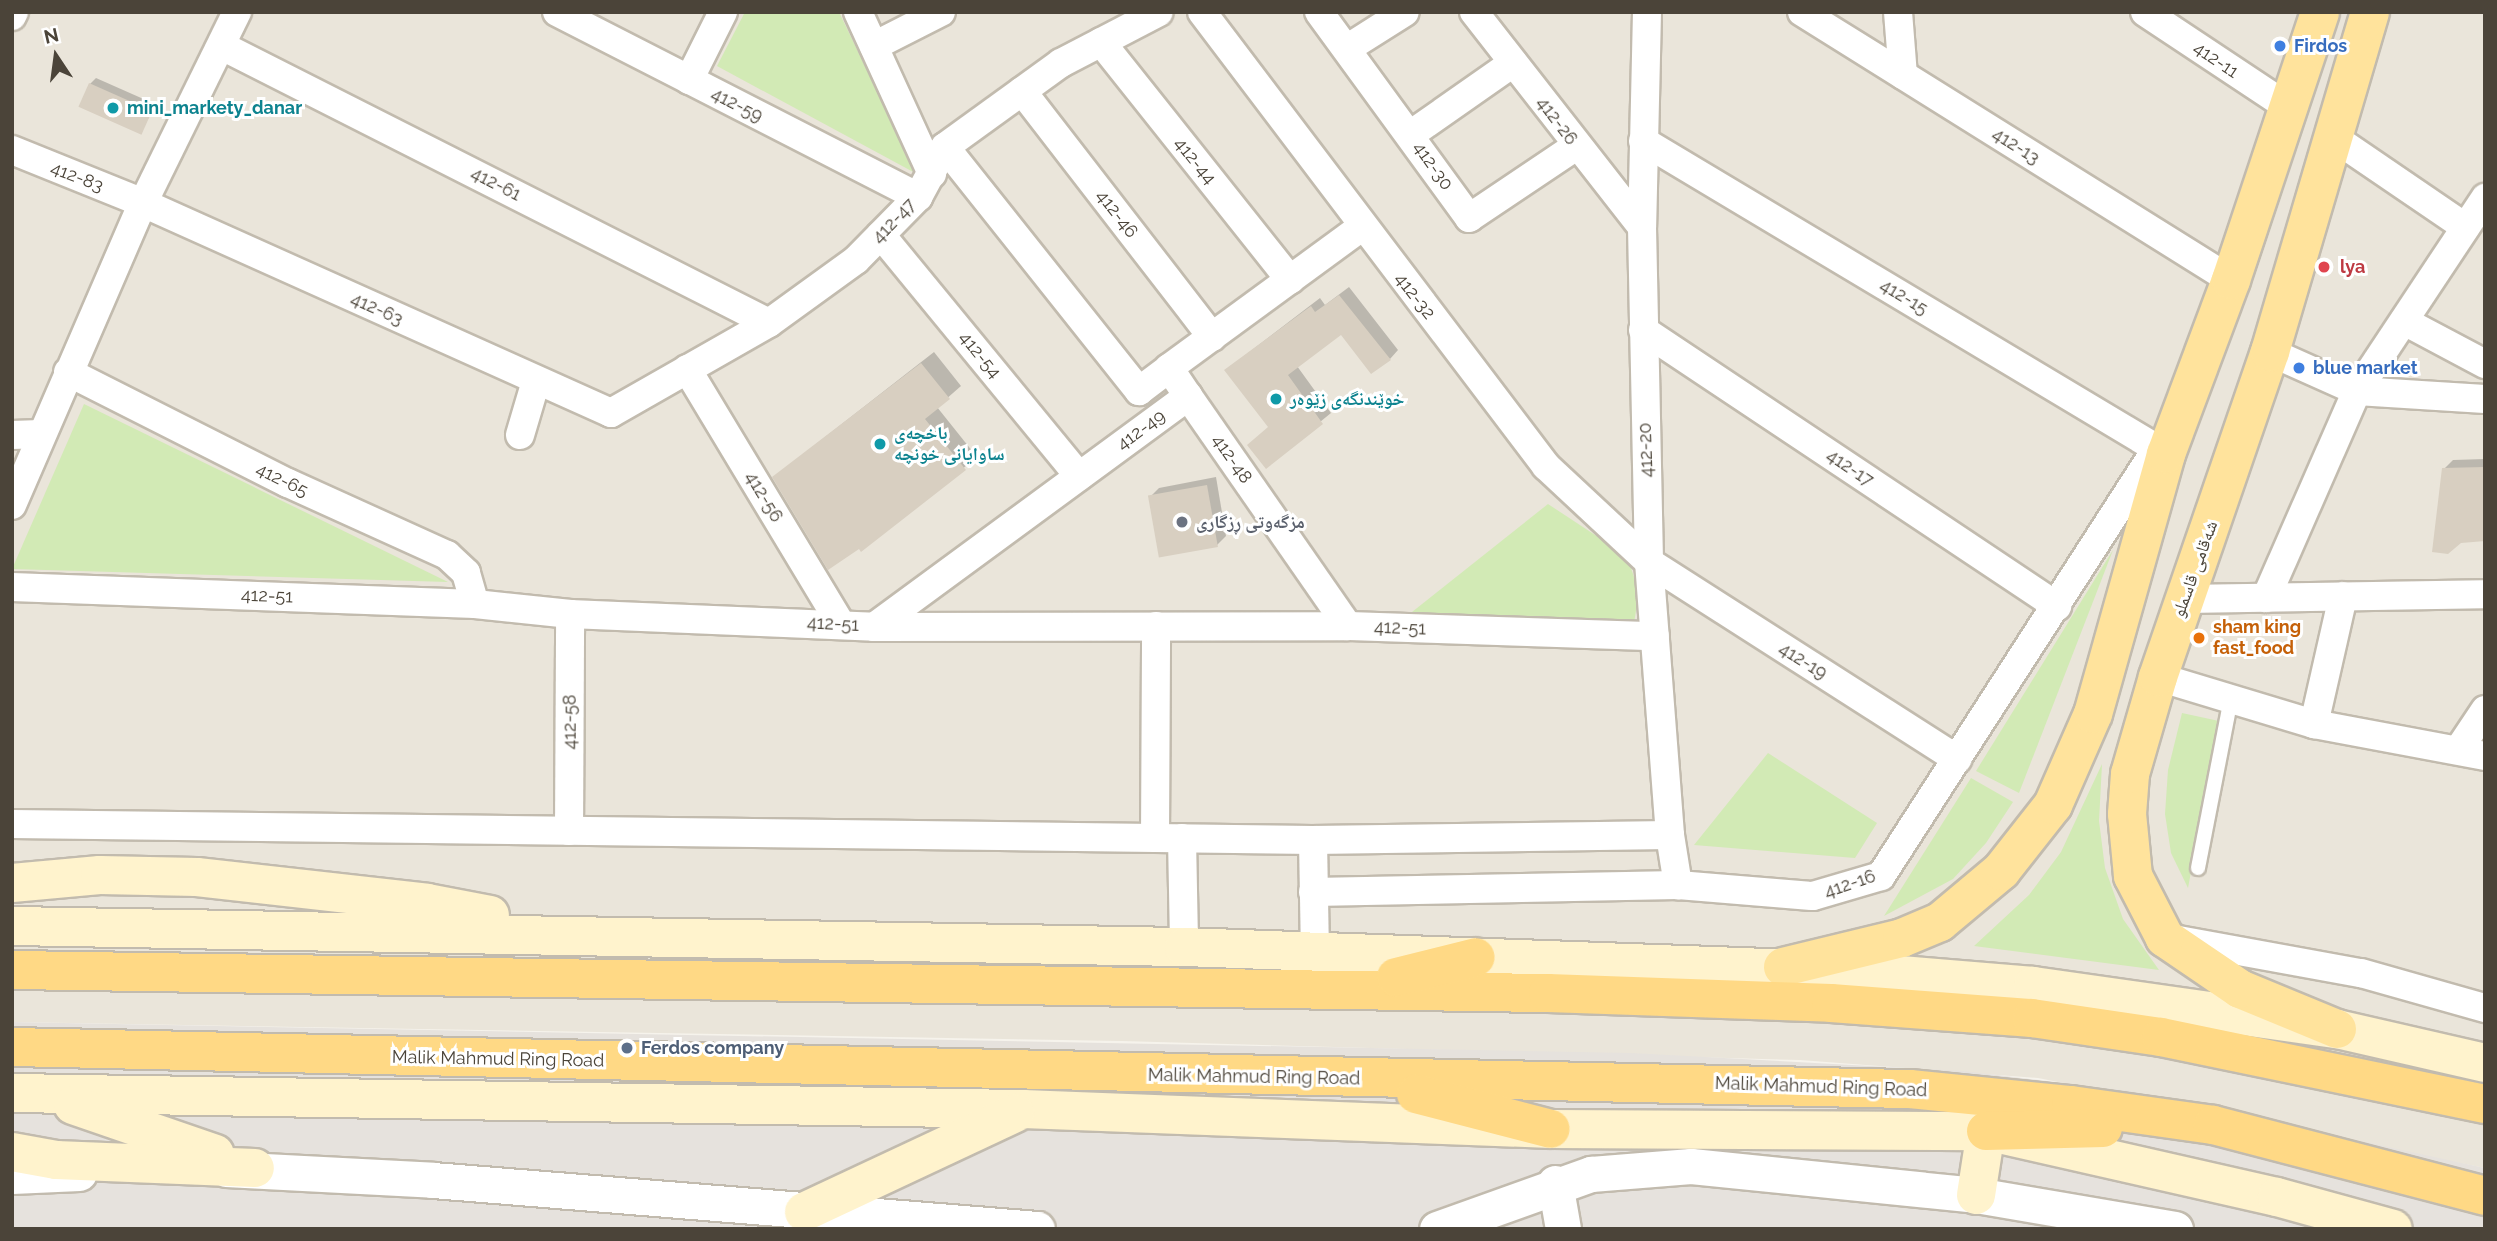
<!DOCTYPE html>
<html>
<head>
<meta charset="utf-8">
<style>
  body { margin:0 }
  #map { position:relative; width:2497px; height:1241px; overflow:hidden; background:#f6f3ec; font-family:Raleway,"Noto Naskh Arabic",sans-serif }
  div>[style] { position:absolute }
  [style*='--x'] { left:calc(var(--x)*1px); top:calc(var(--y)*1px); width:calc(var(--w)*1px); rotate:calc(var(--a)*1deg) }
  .residential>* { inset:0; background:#eae5da }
  .industrial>* { inset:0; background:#e6e2dd }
  .green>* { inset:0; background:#d2eab5 }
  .shadow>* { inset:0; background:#0003 }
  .building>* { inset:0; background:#d8cfc1; transform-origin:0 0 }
  .roads { filter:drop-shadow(2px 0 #c2bbae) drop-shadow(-2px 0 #c2bbae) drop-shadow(0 2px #c2bbae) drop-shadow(0 -2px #c2bbae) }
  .service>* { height:14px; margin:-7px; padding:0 7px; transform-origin:7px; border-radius:7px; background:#fff }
  .minor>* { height:28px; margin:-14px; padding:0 14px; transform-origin:14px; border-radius:14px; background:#fff }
  .tertiary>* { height:35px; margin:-17.5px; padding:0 17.5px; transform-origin:17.5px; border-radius:17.5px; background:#fff }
  .secondary>* { height:38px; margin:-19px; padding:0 19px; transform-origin:19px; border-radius:19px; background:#fff3cd }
  .primary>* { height:38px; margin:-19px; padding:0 19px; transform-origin:19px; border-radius:19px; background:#ffe39c }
  .trunk>* { height:38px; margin:-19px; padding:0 19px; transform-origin:19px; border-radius:19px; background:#ffd985 }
  .dots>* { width:19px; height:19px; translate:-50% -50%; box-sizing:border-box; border:4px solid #fff; border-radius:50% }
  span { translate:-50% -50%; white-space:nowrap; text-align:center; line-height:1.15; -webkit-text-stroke:6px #fff; paint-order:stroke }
  .shop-label { font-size:18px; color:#366cbe; font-weight:700 }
  .left { translate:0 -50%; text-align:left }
  .street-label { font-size:18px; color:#4b4439 }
  .culture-label { font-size:18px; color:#0d838f; font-weight:700 }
  .health-label { font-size:18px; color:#be3a42; font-weight:700 }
  .worship-label { font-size:18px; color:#5b616d; font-weight:700 }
  .food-label { font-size:18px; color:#c56008; font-weight:700 }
  .service-label { font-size:18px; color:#4e5e75; font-weight:700 }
  .frame { position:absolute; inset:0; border:14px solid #4b4439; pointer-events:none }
  .north { position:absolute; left:21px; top:21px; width:70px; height:70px; -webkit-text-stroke:5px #fff; paint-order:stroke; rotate:347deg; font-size:19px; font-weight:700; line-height:28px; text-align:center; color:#4b4439 }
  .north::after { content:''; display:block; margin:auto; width:24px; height:32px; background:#4b4439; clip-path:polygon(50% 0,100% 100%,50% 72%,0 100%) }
</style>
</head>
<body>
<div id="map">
  <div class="residential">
    <i style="clip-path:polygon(12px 12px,2485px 12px,2485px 1168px,2038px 1078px,1800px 1060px,1122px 1041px,12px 1022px)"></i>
  </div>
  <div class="industrial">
    <i style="clip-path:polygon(12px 1022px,1631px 1053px,1963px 1071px,2130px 1091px,2485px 1168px,2485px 1229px,12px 1229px)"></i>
  </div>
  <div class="green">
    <i style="clip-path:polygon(745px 12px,839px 12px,917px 174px,717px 66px)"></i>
    <i style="clip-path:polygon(84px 404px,448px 582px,12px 569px)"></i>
    <i style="clip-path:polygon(1548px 504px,1627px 556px,1639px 592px,1634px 623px,1621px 629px,1412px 612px)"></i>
    <i style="clip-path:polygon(2113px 550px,2019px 793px,1976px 771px)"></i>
    <i style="clip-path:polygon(2182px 713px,2219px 721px,2188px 888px,2171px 853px,2165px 814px,2168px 770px)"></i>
    <i style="clip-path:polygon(1768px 753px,1877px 823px,1855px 858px,1694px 845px)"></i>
    <i style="clip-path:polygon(2102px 764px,2099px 821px,2105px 868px,2123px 919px,2159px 970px,1974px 946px,2029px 895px,2061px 852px)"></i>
    <i style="clip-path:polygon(1971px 778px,2013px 802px,1986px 843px,1953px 879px,1884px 916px)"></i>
  </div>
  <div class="shadow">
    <i style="clip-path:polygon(96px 78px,157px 105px,139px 133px,90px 84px)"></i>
    <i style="clip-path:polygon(1349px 287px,1398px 350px,1390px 359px,1342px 332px,1297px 366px,1331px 413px,1266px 466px,1269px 427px,1226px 370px,1320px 298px,1325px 305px)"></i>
    <i style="clip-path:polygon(934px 352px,961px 386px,937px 407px,977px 457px,862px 550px,774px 477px)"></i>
    <i style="clip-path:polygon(2485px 459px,2485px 537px,2444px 469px,2453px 460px)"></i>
    <i style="clip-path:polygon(1216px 477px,1226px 536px,1217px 545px,1150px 497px,1159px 488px)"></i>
  </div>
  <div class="building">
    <i style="left:89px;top:83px;width:69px;height:26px;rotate:24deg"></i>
    <i style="clip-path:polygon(1339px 295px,1391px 360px,1371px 374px,1341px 335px,1288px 375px,1323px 424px,1266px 469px,1247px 445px,1268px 427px,1224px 370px,1311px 306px,1315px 312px)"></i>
    <i style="clip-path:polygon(921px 363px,950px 399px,925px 419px,966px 470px,861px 552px,859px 549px,828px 570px,772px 477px)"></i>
    <i style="clip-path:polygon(2485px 467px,2485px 541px,2461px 543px,2448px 554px,2432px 552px,2442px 468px)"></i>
    <i style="left:1207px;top:485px;width:63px;height:60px;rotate:80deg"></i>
  </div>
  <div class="roads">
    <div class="service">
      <i style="--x:2198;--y:868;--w:173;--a:-79"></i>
    </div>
    <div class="minor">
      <i style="--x:557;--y:12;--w:406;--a:27.1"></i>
      <i style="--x:858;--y:12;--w:178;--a:65.4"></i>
      <i style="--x:1202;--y:12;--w:570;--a:52.85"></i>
      <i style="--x:1546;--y:466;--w:141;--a:43"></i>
      <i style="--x:1649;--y:562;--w:366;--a:32.6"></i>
      <i style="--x:1319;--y:12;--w:255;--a:53.9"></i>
      <i style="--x:1469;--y:218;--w:129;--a:-33.9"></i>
      <i style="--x:1474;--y:12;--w:273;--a:52"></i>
      <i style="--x:1647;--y:12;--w:215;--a:91.3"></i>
      <i style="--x:1642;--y:227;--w:335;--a:88.8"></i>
      <i style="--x:1649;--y:562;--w:274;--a:85.6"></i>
      <i style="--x:1670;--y:835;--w:51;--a:80.9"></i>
      <i style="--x:1802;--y:12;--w:506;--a:31.99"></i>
      <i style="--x:1898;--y:12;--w:63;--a:85.5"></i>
      <i style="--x:2145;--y:12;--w:172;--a:33.6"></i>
      <i style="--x:12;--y:16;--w:4;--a:-63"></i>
      <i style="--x:1101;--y:42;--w:304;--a:51.5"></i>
      <i style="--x:222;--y:46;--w:613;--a:26.86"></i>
      <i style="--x:874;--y:46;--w:75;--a:-26.9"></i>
      <i style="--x:1348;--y:48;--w:67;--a:-32.3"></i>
      <i style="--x:689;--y:80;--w:76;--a:-63.4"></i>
      <i style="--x:1022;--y:91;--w:311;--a:52.3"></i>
      <i style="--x:1410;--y:135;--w:126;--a:-35"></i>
      <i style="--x:2333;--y:137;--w:160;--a:34.3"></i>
      <i style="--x:1643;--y:141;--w:610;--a:30.9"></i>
      <i style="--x:945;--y:147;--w:312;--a:51.5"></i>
      <i style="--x:1139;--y:391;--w:38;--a:-37"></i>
      <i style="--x:12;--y:150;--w:141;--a:22"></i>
      <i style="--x:143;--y:203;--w:513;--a:24.17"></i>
      <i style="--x:611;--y:413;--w:182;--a:-29.7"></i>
      <i style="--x:769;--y:323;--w:107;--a:-35.9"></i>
      <i style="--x:856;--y:260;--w:88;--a:-45.5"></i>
      <i style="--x:918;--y:197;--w:57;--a:-61.6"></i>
      <i style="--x:945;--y:147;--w:143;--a:-35.9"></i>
      <i style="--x:1061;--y:63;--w:110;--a:-27.5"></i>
      <i style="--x:881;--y:235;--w:312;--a:50.6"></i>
      <i style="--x:2404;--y:321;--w:92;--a:28"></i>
      <i style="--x:1643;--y:330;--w:498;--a:33.7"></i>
      <i style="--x:2270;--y:352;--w:95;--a:24.1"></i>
      <i style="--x:2357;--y:391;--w:128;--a:3.6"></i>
      <i style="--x:687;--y:369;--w:298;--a:58.9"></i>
      <i style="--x:68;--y:372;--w:246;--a:26.8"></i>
      <i style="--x:288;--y:483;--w:175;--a:24.4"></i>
      <i style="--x:447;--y:555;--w:26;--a:43"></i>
      <i style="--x:466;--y:573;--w:32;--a:74"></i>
      <i style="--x:1188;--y:396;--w:280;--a:55.2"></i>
      <i style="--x:12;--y:435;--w:29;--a:-2"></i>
      <i style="--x:520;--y:435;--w:56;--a:-73.5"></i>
      <i style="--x:12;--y:505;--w:329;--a:-66.6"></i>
      <i style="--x:143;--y:203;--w:213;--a:-63.8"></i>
      <i style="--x:12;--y:587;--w:463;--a:2.1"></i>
      <i style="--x:475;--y:604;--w:96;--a:6"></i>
      <i style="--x:570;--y:614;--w:304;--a:2.4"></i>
      <i style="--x:874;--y:627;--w:474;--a:-0.1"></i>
      <i style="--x:1348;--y:626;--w:307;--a:1.9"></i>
      <i style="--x:2266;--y:598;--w:226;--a:-66.3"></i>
      <i style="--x:2357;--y:391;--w:232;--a:-56.4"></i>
      <i style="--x:2183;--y:599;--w:302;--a:-0.9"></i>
      <i style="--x:874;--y:627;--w:390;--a:-36.3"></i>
      <i style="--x:1188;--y:396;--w:34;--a:-124"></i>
      <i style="--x:1169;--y:368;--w:239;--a:-36.2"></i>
      <i style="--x:2158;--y:677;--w:163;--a:16.8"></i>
      <i style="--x:2314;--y:724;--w:174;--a:10.6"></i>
      <i style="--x:2314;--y:724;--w:131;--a:-77.2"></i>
      <i style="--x:2459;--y:749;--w:47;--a:-56.3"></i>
      <i style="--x:12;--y:824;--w:1301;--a:0.7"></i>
      <i style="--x:1313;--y:840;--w:357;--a:-0.8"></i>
      <i style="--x:569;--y:831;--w:217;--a:-89.7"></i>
      <i style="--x:1155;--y:838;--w:212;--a:-89.7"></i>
      <i style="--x:1182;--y:838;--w:109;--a:88.9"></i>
      <i style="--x:1313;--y:840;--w:111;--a:89"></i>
      <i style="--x:1313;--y:892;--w:365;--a:-1.1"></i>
      <i style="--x:1678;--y:885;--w:135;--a:4.7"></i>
      <i style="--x:1813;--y:896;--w:71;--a:-16.4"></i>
      <i style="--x:1881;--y:876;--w:509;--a:-57.18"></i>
      <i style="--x:2173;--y:939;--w:191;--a:10.3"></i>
      <i style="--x:2361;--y:973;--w:129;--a:15.8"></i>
    </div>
    <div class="tertiary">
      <i style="--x:226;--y:1169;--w:207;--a:3"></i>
      <i style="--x:433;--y:1180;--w:606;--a:4.64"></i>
      <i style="--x:12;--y:1176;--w:67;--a:-2.6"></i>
      <i style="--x:1555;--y:1183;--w:47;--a:80.1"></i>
      <i style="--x:1437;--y:1229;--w:164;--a:-19.7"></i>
      <i style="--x:1591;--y:1174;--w:100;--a:-4.6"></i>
      <i style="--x:1691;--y:1166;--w:286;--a:5.8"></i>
      <i style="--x:1976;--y:1195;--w:202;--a:9.7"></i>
    </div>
    <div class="secondary">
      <i style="--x:12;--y:883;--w:88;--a:-5.2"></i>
      <i style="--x:100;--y:875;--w:97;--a:1.2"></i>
      <i style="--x:197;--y:877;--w:231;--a:6.4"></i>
      <i style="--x:427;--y:903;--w:64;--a:10.8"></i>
      <i style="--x:12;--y:926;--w:1172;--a:1.03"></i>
      <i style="--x:1184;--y:947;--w:668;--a:2.06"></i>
      <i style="--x:1852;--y:971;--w:182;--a:4.7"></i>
      <i style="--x:2033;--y:986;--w:307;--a:8.1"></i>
      <i style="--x:2337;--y:1029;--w:152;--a:12.9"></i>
      <i style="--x:12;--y:1093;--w:1011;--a:0.91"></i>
      <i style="--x:1023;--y:1109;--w:528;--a:2.17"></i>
      <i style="--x:1551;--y:1129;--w:435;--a:0.3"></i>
      <i style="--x:1986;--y:1131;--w:298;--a:12.8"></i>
      <i style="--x:2277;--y:1197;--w:120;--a:15.4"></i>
      <i style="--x:73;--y:1105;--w:150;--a:19"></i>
      <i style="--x:12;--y:1152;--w:45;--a:10.3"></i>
      <i style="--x:56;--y:1160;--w:199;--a:2.3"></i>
      <i style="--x:1976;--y:1195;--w:65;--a:-81.1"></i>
      <i style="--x:804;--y:1212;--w:233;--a:-25.1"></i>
    </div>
    <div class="primary">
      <i style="--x:1783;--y:967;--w:122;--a:-13.7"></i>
      <i style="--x:1902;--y:938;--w:41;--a:-22.8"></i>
      <i style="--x:1940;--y:922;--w:80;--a:-39.9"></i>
      <i style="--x:2001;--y:871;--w:84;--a:-51.8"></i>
      <i style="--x:2053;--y:805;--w:99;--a:-66.3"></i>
      <i style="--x:2093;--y:714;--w:270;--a:-74.3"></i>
      <i style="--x:2166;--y:454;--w:186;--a:-69.5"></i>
      <i style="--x:2231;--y:280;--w:282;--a:-71.6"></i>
      <i style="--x:2337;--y:1029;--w:105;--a:-157.6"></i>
      <i style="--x:2240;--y:989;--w:91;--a:-145.8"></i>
      <i style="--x:2165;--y:938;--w:70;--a:-117.3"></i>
      <i style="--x:2133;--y:876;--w:62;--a:-95.5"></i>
      <i style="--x:2127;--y:814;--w:40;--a:-85.7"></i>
      <i style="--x:2130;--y:774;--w:101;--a:-73.9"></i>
      <i style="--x:2158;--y:677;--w:344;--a:-71"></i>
      <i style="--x:2270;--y:352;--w:354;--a:-73.6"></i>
    </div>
    <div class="trunk">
      <i style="--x:12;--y:970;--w:1536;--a:0.86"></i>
      <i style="--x:1548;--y:993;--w:283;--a:2"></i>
      <i style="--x:1831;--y:1003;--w:202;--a:4.3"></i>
      <i style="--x:2032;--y:1018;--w:130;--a:8.4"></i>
      <i style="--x:2161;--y:1037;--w:331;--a:11.7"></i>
      <i style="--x:1396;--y:977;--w:82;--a:-14"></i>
      <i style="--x:12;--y:1047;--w:1898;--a:1.27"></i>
      <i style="--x:1910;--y:1089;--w:162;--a:5.7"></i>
      <i style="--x:2071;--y:1105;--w:143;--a:8"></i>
      <i style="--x:2213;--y:1125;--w:281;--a:14.6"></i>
      <i style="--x:1416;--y:1094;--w:139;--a:14.5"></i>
      <i style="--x:1986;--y:1131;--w:117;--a:-1.5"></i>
    </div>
  </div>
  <div class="dots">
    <i style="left:2280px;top:46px;background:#3f7fe0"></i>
    <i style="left:113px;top:108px;background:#0f9aa8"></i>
    <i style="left:2324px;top:267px;background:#e0444e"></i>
    <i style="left:2299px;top:368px;background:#3f7fe0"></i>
    <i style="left:1276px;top:399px;background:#0f9aa8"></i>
    <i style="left:880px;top:444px;background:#0f9aa8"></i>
    <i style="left:1182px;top:522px;background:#6b7280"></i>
    <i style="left:2199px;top:638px;background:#e8710a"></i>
    <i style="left:627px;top:1048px;background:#5c6f8a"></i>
  </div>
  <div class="shop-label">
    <span class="left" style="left:2294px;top:46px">Firdos</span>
    <span class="left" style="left:2313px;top:368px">blue market</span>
  </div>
  <div class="street-label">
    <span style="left:2216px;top:60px;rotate:34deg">412-11</span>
    <span style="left:737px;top:105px;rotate:27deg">412-59</span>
    <span style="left:1557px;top:121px;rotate:53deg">412-26</span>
    <span style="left:2016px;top:146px;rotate:32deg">412-13</span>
    <span style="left:1195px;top:161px;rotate:51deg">412-44</span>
    <span style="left:1433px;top:166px;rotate:55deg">412-30</span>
    <span style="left:77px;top:177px;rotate:21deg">412-83</span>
    <span style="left:496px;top:184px;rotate:27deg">412-61</span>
    <span style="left:1117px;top:214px;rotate:52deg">412-46</span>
    <span style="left:894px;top:221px;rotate:-46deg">412-47</span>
    <span style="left:1415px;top:296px;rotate:52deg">412-32</span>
    <span style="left:1904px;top:297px;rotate:31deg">412-15</span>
    <span style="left:377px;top:309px;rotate:24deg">412-63</span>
    <span style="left:980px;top:355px;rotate:51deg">412-54</span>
    <span style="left:1141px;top:430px;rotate:-36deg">412-49</span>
    <span style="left:1646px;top:450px;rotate:-92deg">412-20</span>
    <span style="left:1232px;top:459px;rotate:55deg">412-48</span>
    <span style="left:1850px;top:468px;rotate:34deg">412-17</span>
    <span style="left:282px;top:480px;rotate:26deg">412-65</span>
    <span style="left:764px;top:497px;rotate:59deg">412-56</span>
    <span style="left:2195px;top:569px;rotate:-70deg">شەقامی قاسملو</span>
    <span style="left:267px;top:596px;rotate:2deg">412-51</span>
    <span style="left:833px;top:624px;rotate:3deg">412-51</span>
    <span style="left:1400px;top:628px;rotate:2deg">412-51</span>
    <span style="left:1803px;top:661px;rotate:32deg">412-19</span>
    <span style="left:570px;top:722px;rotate:-90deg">412-58</span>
    <span style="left:1850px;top:884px;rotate:-19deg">412-16</span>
    <span style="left:498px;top:1059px;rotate:1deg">Malik Mahmud Ring Road</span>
    <span style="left:1254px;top:1077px;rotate:1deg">Malik Mahmud Ring Road</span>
    <span style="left:1821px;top:1087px;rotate:2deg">Malik Mahmud Ring Road</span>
  </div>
  <div class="culture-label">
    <span class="left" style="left:127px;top:108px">mini_markety_danar</span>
    <span class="left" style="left:1290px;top:399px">خوێندنگەی زێوەر</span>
    <span class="left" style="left:894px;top:444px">باخچەی<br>ساوایانی خونچە</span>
  </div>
  <div class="health-label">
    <span class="left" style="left:2340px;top:267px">lya</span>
  </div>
  <div class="worship-label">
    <span class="left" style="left:1196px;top:522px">مزگەوتی ڕزگاری</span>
  </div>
  <div class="food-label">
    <span class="left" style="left:2213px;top:638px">sham king<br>fast_food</span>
  </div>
  <div class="service-label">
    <span class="left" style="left:641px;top:1048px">Ferdos company</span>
  </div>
  <div class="frame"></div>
  <div class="north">N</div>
</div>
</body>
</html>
